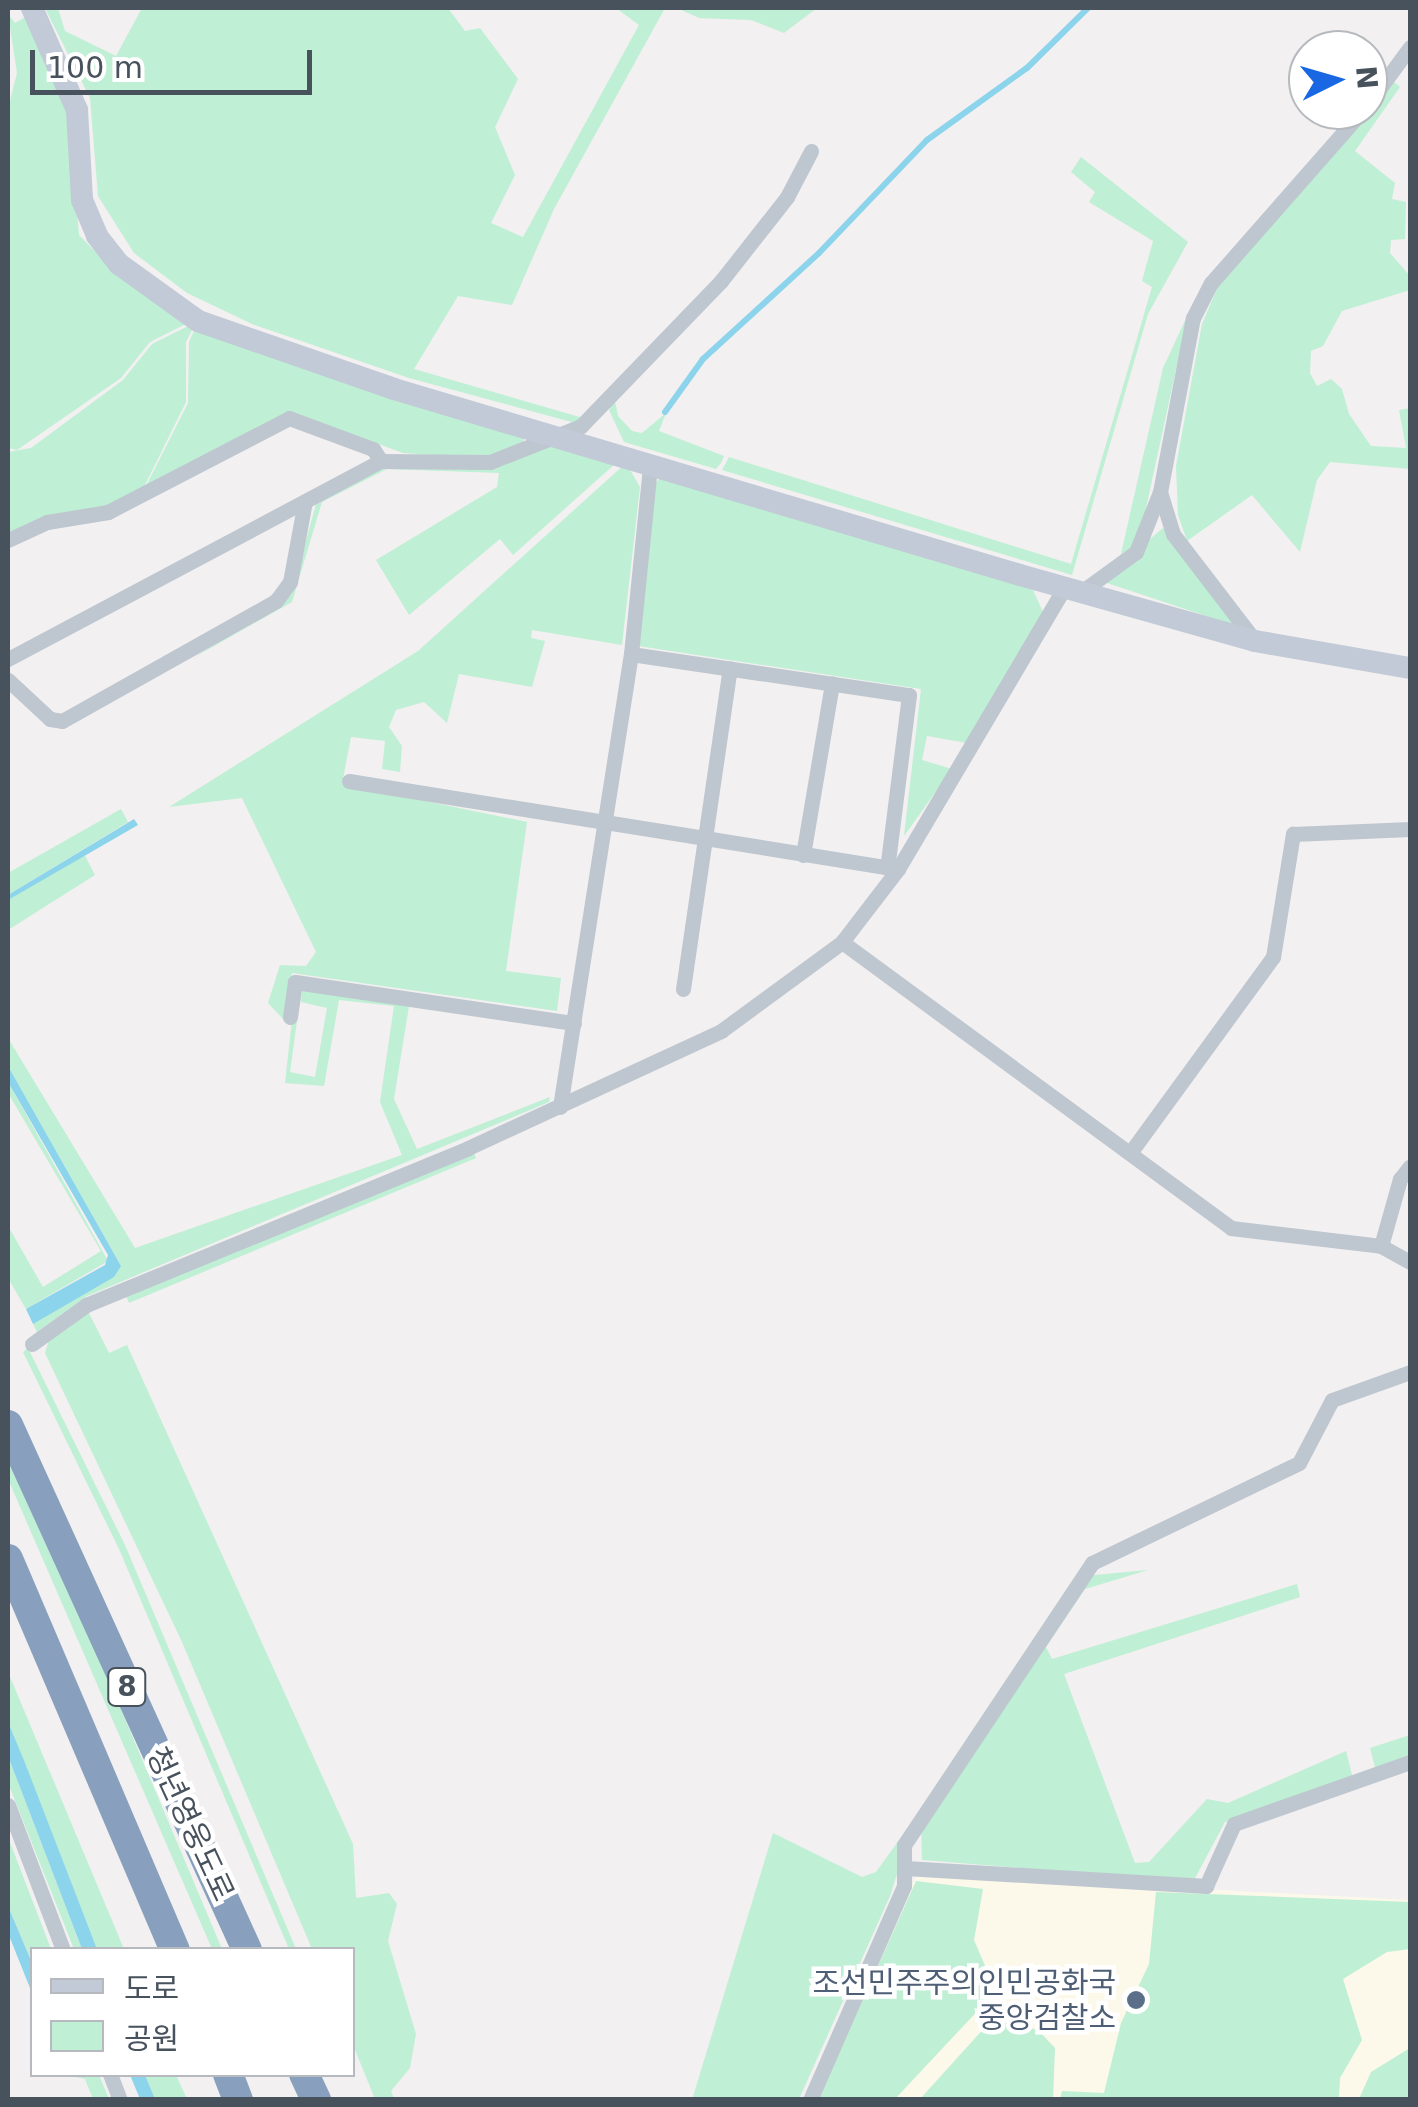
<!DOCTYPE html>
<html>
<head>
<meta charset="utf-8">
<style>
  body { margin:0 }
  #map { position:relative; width:1418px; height:2107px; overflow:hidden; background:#f2f0f0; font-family:"DejaVu Sans","Noto Sans KR",sans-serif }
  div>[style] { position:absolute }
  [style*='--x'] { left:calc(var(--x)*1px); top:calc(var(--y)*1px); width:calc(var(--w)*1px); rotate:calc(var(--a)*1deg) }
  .commercial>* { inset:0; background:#fcf8ea }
  .green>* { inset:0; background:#bfefd4 }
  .water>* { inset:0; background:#8cd3ec }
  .stream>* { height:6px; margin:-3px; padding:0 3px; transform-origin:3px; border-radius:3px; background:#8cd3ec }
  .street>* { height:15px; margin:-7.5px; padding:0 7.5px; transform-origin:7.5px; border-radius:7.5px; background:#bec6cf }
  .secondary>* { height:22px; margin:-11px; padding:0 11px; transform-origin:11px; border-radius:11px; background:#c1cad6 }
  .highway>* { height:30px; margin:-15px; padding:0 15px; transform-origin:15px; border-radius:15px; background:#889fbe }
  .dots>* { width:28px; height:28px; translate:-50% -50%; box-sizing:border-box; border:5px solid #fff; border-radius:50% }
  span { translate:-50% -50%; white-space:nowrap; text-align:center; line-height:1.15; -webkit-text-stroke:9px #fff; paint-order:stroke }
  .shield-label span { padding:2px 8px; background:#fff; border:2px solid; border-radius:8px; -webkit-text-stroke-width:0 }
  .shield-label { font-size:28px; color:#48525d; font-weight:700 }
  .street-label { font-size:30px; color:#48525d }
  .service-label { font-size:30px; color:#4e5e75 }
  .right { translate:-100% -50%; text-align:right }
  .frame { position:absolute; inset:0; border:10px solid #48525d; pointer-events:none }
  .legend { position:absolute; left:30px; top:1947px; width:325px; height:130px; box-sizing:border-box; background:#fff; border:2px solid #b6babe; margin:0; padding:12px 18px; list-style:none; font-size:30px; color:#48525d }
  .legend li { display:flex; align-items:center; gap:20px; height:50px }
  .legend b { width:50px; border:2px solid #b6babe }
  .north { position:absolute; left:1288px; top:30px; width:100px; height:100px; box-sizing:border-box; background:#fff; border:2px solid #b6babe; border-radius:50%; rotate:85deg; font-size:28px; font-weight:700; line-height:40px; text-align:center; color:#48525d }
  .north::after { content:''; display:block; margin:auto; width:35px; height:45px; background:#1967e3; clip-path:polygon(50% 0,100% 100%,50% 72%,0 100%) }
  .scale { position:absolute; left:30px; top:50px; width:282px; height:45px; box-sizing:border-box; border:5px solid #48525d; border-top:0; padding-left:12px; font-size:30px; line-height:35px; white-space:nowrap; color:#48525d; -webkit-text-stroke:8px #fff; paint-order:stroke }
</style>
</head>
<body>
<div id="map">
  <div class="commercial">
    <i style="clip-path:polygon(917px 1874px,1410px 1900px,1410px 2099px,816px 2100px)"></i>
  </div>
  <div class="green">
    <i style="clip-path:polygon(45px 8px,58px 8px,65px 31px,116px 56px,142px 8px,448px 8px,465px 31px,480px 28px,518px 79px,495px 127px,515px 175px,491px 223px,523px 237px,639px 25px,616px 8px,665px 8px,554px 209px,512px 305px,458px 296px,414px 369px,583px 418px,579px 424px,409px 378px,252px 324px,187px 293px,134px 253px,98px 196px,90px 98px)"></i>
    <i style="clip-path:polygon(677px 8px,817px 8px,784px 33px,751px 20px,699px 18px)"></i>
    <i style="clip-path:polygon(8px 14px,15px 23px,27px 16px,68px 108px,79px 235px,116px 273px,190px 322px,150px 342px,121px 378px,17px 450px,8px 448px,8px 109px,17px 73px)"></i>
    <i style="clip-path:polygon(1394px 82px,1400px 87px,1355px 151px,1395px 183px,1392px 199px,1406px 202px,1405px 239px,1391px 240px,1390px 253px,1410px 276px,1410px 290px,1342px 311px,1323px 346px,1311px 351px,1310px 373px,1317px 386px,1331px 379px,1342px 389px,1349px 414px,1371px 446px,1406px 448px,1399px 410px,1410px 408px,1410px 469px,1330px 462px,1317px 480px,1300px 552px,1252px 495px,1187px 541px,1178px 515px,1176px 466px,1202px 324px,1219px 284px)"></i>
    <i style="clip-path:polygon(1081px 157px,1188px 242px,1148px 314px,1072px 575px,722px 470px,729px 457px,1071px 564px,1152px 287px,1142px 281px,1153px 241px,1089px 202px,1095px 192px,1071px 172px)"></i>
    <i style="clip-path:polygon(1188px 314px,1143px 522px,1133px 547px,1121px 554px,1163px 368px)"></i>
    <i style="clip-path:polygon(196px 322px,186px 342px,186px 402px,144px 487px,107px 507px,8px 533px,8px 452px,31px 448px,123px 380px,152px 344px)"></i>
    <i style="clip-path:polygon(197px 324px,524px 439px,523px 443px,482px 458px,403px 453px,289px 411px,146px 486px,188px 403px,189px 342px)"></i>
    <i style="clip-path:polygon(614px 396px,618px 416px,632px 431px,642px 433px,666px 413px,659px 431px,724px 456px,721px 463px,716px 469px,624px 442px,609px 410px)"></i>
    <i style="clip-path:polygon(550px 446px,616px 463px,513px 555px,500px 539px,409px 615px,376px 560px,497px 487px,499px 473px,387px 469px,322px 502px,292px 602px,193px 658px,291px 595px,316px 504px,390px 464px,482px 467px)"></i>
    <i style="clip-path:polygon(626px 463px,640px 487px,622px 645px,532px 630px,531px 638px,545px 641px,532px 687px,459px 674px,447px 723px,424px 702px,396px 710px,389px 727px,402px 746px,400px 772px,382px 769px,385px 741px,351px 737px,342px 784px,527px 822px,506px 971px,561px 978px,557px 1011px,292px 973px,283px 1019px,268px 1003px,280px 965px,306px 966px,316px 952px,242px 798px,169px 807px,418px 651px)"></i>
    <i style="clip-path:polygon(660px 477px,1032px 588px,1043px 612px,967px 743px,927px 736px,922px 760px,952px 769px,904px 836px,921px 689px,638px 646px,654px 486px)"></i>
    <i style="clip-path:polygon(1163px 528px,1171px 536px,1239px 627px,1101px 581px)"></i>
    <i style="clip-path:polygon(121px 809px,128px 822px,8px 895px,8px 873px)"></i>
    <i style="clip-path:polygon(84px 854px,95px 875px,8px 930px,8px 900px)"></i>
    <i style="clip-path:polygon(302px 989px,410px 1000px,394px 1099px,417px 1149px,550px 1097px,549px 1102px,87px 1296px,37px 1332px,33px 1324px,121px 1266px,8px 1066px,8px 1038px,135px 1248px,402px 1155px,380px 1102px,394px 1006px,339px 1000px,324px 1086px,285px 1083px,292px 1020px,297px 1021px,290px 1072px,315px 1077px,327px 1008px,301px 1002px)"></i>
    <i style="clip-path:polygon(8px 1082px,108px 1261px,26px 1309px,8px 1278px,8px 1226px,43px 1287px,101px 1251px,8px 1093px)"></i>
    <i style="clip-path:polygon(474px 1153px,476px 1158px,129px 1303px,125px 1293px)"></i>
    <i style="clip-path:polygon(87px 1309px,109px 1353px,127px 1345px,353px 1844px,356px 1898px,389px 1893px,397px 1904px,388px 1941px,416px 2034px,410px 2068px,391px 2091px,394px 2099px,375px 2099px,353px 2045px,352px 1950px,312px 1949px,182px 1642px,45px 1353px,50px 1337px)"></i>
    <i style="clip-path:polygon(28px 1348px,125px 1545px,296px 1949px,289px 1949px,119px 1549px,23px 1352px)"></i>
    <i style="clip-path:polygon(8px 1457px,72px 1593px,222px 1949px,212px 1949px,8px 1479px)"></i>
    <i style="clip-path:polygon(1148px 1570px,1085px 1589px,1046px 1647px,1052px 1659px,1297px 1584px,1300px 1597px,1064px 1674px,1135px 1863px,1149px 1862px,1207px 1799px,1228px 1803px,1346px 1751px,1353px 1779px,1225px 1822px,1193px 1882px,922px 1860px,921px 1825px,1084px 1576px)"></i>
    <i style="clip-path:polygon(8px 1672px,124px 1949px,97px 1949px,8px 1722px)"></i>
    <i style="clip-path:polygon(1410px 1735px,1410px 1757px,1376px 1771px,1370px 1748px)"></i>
    <i style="clip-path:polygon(8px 1756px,82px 1949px,74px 1949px,8px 1783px)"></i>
    <i style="clip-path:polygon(915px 1818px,890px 1896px,799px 2099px,692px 2100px,773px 1833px,862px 1877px,876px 1872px)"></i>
    <i style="clip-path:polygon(8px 1837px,51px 1949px,32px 1950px,32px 1963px,8px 1906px)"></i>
    <i style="clip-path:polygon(916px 1881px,983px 1889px,974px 1940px,986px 1968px,984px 2004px,895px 2099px,818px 2100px)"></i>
    <i style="clip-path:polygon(1156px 1892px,1410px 1902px,1410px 1949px,1387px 1952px,1343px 1979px,1362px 2040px,1340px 2078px,1339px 2099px,1060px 2099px,1062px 2091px,1104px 2093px,1121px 2023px,1149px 1964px)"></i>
    <i style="clip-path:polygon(996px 2015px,1039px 2031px,1055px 2048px,1053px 2099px,920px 2099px)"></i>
    <i style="clip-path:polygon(1410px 2048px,1410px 2099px,1359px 2099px,1371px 2072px)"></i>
    <i style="clip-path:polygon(66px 2075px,99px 2075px,109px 2099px,93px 2099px,85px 2079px)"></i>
    <i style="clip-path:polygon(145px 2075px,176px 2075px,187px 2099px,155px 2099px)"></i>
  </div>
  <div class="water">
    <i style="clip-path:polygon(134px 819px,138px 825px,8px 900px,8px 895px)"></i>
    <i style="clip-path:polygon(8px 1066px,121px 1266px,114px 1277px,33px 1324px,26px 1309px,105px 1265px,108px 1255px,8px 1082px)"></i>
    <i style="clip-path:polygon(8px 1722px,25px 1763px,97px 1949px,82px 1949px,8px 1756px)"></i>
    <i style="clip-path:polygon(8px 1906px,32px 1963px,32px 1993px,8px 1933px)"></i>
    <i style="clip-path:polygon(130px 2075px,145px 2075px,155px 2099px,140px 2099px)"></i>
  </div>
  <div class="stream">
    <i style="--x:665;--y:412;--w:65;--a:-54.4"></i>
    <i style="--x:703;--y:359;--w:157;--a:-42.4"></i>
    <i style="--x:819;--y:253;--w:156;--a:-46.3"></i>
    <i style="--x:927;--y:140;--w:123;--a:-35.8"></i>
    <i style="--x:1027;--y:68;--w:86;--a:-44.5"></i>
  </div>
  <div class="street">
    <i style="--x:1368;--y:104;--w:71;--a:-53.6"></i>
    <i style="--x:1161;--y:495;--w:41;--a:72.9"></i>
    <i style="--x:1173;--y:534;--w:135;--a:52.5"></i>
    <i style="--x:8;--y:540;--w:43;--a:-24.8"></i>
    <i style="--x:47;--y:522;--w:62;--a:-9.3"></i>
    <i style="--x:108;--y:512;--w:204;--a:-27.4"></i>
    <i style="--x:289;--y:418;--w:90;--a:20.3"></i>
    <i style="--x:373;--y:449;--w:14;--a:56"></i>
    <i style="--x:1081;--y:592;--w:68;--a:-36"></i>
    <i style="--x:1136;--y:552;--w:65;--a:-68.2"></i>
    <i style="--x:1160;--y:492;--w:177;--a:-79.3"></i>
    <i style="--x:1193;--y:318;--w:39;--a:-63"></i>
    <i style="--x:1211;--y:283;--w:230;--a:-48.7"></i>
    <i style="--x:631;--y:654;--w:281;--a:8.4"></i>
    <i style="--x:909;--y:695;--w:174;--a:97.2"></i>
    <i style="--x:8;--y:659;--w:422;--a:-28"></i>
    <i style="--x:381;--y:461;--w:109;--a:0.5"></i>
    <i style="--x:490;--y:462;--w:98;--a:-21.6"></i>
    <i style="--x:581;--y:426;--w:202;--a:-46"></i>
    <i style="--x:721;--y:281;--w:107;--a:-51.8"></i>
    <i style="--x:787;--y:197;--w:52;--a:-62.4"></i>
    <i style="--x:8;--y:680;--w:57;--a:42.9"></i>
    <i style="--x:50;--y:719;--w:12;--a:9"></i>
    <i style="--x:62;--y:721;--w:245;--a:-29.3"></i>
    <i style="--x:276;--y:601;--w:24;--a:-54"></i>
    <i style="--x:290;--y:582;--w:82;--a:-79.5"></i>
    <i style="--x:349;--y:781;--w:556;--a:9.11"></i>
    <i style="--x:803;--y:855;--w:174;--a:-80.4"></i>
    <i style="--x:842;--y:942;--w:483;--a:36.3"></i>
    <i style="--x:1231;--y:1228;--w:151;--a:6.8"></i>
    <i style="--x:1381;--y:1246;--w:33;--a:29"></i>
    <i style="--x:683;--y:989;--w:324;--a:-81.7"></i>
    <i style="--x:290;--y:1017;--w:35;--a:-82"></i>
    <i style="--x:295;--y:982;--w:282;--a:8.4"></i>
    <i style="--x:560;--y:1107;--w:459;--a:-81.1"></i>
    <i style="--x:631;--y:654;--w:189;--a:-84.2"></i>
    <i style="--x:1130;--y:1153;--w:243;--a:-53.9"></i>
    <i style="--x:1273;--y:957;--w:125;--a:-80.8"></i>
    <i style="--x:1293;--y:834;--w:117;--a:-2.4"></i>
    <i style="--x:1381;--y:1246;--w:70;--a:-74.2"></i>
    <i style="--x:1400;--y:1179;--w:16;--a:-52"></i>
    <i style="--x:32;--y:1344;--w:67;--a:-35.8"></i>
    <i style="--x:86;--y:1305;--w:413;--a:-22.3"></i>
    <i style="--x:468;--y:1148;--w:279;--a:-24.8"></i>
    <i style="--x:721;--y:1031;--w:150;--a:-36.3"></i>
    <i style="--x:842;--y:942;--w:92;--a:-52.5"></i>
    <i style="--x:898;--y:869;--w:328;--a:-59.4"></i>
    <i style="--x:8;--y:1805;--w:155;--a:69.2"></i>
    <i style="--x:905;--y:1868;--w:302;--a:3.4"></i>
    <i style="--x:1206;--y:1886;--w:68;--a:-65.7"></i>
    <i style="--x:1234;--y:1824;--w:187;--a:-19.4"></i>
    <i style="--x:110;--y:2074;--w:28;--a:69"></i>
    <i style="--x:810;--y:2100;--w:234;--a:-66.3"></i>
    <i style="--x:904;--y:1886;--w:41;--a:-90"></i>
    <i style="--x:904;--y:1845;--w:339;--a:-56.3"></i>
    <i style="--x:1092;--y:1563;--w:230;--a:-25.8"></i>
    <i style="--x:1299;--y:1463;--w:71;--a:-62.4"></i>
    <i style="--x:1332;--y:1400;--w:83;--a:-19.7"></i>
  </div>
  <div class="secondary">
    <i style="--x:32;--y:8;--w:111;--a:66.2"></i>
    <i style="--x:77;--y:110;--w:90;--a:86.8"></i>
    <i style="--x:82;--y:200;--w:39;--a:67"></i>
    <i style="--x:97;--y:236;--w:36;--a:52"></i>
    <i style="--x:119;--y:264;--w:97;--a:35.8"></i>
    <i style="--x:198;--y:321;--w:207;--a:19.1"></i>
    <i style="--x:394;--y:389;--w:653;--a:16.55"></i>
    <i style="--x:1020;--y:575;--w:244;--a:15.7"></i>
    <i style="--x:1255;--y:641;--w:157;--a:9.9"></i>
  </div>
  <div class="highway">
    <i style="--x:8;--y:1425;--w:577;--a:65.52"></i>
    <i style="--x:8;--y:1559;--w:425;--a:66.9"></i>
    <i style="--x:228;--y:2074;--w:28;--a:69"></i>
    <i style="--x:304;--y:2074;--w:29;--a:65"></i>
  </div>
  <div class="dots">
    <i style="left:1136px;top:2000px;background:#5c6f8a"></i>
  </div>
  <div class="shield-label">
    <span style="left:127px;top:1687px">8</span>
  </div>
  <div class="street-label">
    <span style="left:190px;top:1824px;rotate:65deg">청년영웅도로</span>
  </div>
  <div class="service-label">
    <span class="right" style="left:1116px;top:2000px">조선민주주의인민공화국<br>중앙검찰소</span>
  </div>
  <div class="frame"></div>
  <ul class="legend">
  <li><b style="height:12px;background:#c1cad6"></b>도로</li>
  <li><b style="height:28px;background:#bfefd4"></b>공원</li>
  </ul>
  <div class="north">N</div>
  <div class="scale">100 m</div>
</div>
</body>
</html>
